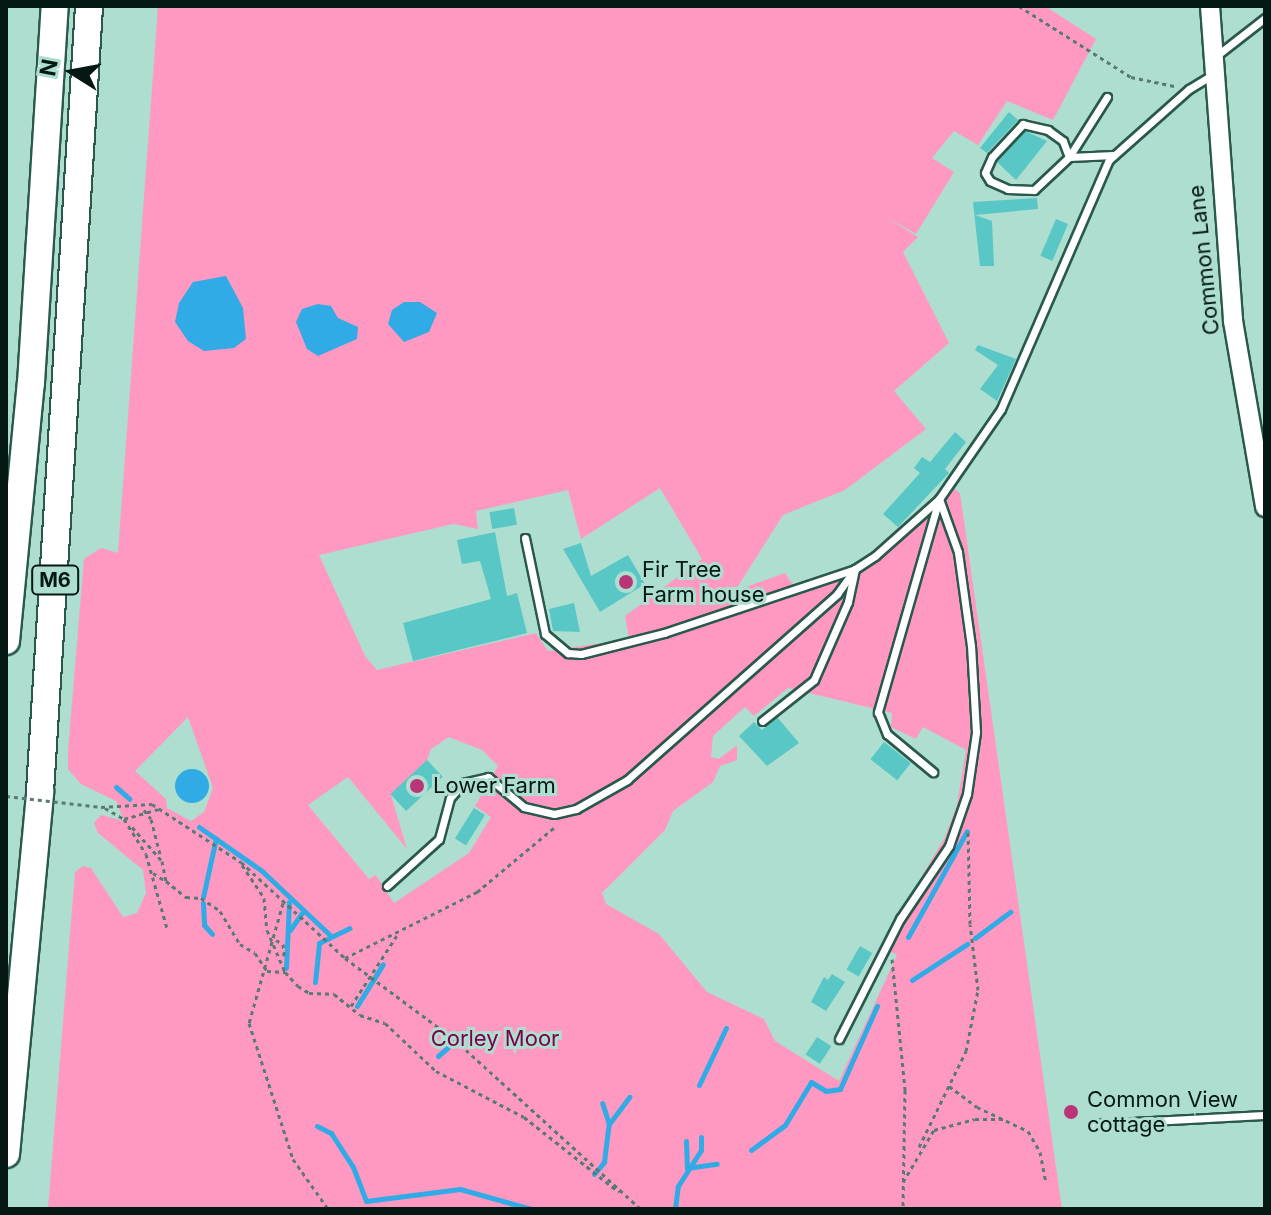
<!DOCTYPE html>
<html>
<head>
<meta charset="utf-8">
<style>
  body { margin:0 }
  #map { position:relative; width:1271px; height:1215px; overflow:hidden; background:#addecf; font-family:Inter,sans-serif }
  div>[style] { position:absolute }
  [style*='--x'] { left:calc(var(--x)*1px); top:calc(var(--y)*1px); width:calc(var(--w)*1px); rotate:calc(var(--a)*1deg) }
  .green>* { inset:0; background:#ff99c2 }
  .water>* { inset:0; background:#30abe5 }
  .round { border-radius:50% }
  .stream>* { height:5px; margin:-2.5px; padding:0 2.5px; transform-origin:2.5px; border-radius:2.5px; background:#30abe5 }
  .building>* { inset:0; background:#59c7c6; transform-origin:0 0 }
  .path>* { height:3px; margin-top:-1.5px; transform-origin:0; background:repeating-linear-gradient(90deg,#587a71 0 4px,transparent 0 8px) }
  .roads { filter:drop-shadow(2px 0 #2a584c) drop-shadow(-2px 0 #2a584c) drop-shadow(0 2px #2a584c) drop-shadow(0 -2px #2a584c) }
  .service>* { height:7px; margin:-3.5px; padding:0 3.5px; transform-origin:3.5px; border-radius:3.5px; background:#fff }
  .tertiary>* { height:18px; margin:-9px; padding:0 9px; transform-origin:9px; border-radius:9px; background:#fff }
  .motorway>* { height:26px; margin:-13px; padding:0 13px; transform-origin:13px; border-radius:13px; background:#fff }
  .path-bridge>* { height:3px; margin-top:-1.5px; transform-origin:0; background:repeating-linear-gradient(90deg,#587a71 0 4px,transparent 0 8px) }
  .dots>* { width:22px; height:22px; translate:-50% -50%; box-sizing:border-box; border:4px solid #addecf; border-radius:50% }
  span { translate:-50% -50%; white-space:nowrap; text-align:center; line-height:1.15; -webkit-text-stroke:6px #addecf; paint-order:stroke }
  .shield-label span { padding:2px 6px; background:#addecf; border:2px solid; border-radius:6px; -webkit-text-stroke-width:0 }
  .shield-label { font-size:20px; color:#051814; font-weight:700 }
  .street-label { font-size:22px; color:#051814 }
  .poi-label { font-size:22px; color:#051814 }
  .left { translate:0 -50%; text-align:left }
  .park-label { font-size:22px; color:#7b0047 }
  .frame { position:absolute; inset:0; border:8px solid #051814; pointer-events:none }
  .north { position:absolute; left:32px; top:32px; width:80px; height:80px; -webkit-text-stroke:6px #addecf; paint-order:stroke; rotate:281deg; font-size:22px; font-weight:700; line-height:32px; text-align:center; color:#051814 }
  .north::after { content:''; display:block; margin:auto; width:28px; height:36px; background:#051814; clip-path:polygon(50% 0,100% 100%,50% 72%,0 100%) }
</style>
</head>
<body>
<div id="map">
  <div class="green">
    <i style="clip-path:polygon(evenodd,158px 6px,1045px 6px,1096px 39px,1053px 120px,1007px 101px,978px 145px,954px 131px,932px 158px,954px 172px,916px 234px,884px 216px,918px 237px,903px 252px,949px 343px,894px 391px,926px 429px,845px 490px,783px 515px,735px 591px,785px 573px,793px 585px,843px 571px,865px 561px,949px 485px,960px 493px,1062px 1209px,48px 1209px,75px 872px,83px 866px,91px 868px,123px 917px,137px 913px,146px 893px,143px 870px,98px 833px,94px 823px,101px 815px,124px 821px,116px 801px,81px 784px,68px 769px,68px 751px,84px 559px,101px 548px,118px 553px,158px 6px,660px 488px,702px 559px,625px 616px,629px 639px,548px 651px,536px 633px,377px 670px,365px 656px,319px 555px,453px 524px,478px 529px,476px 511px,568px 490px,581px 539px,660px 488px,158px 6px,788px 688px,892px 713px,891px 727px,916px 739px,923px 727px,966px 750px,957px 805px,945px 837px,881px 946px,897px 955px,839px 1081px,775px 1041px,764px 1019px,707px 992px,659px 934px,606px 904px,602px 893px,665px 830px,673px 811px,713px 782px,720px 766px,737px 760px,737px 745px,719px 759px,711px 757px,713px 736px,745px 707px,754px 716px,788px 688px,158px 6px,188px 717px,213px 788px,204px 812px,191px 821px,167px 808px,166px 799px,135px 771px,188px 717px,158px 6px,449px 737px,482px 750px,498px 766px,475px 806px,491px 817px,469px 853px,394px 903px,376px 875px,369px 879px,308px 805px,348px 777px,407px 849px,391px 795px,427px 760px,431px 749px,449px 737px)"></i>
  </div>
  <div class="water">
    <i style="clip-path:polygon(226px 276px,243px 308px,246px 339px,234px 348px,204px 351px,188px 341px,175px 322px,179px 303px,193px 282px)"></i>
    <i style="clip-path:polygon(404px 302px,420px 302px,437px 313px,429px 332px,404px 342px,388px 324px,392px 310px)"></i>
    <i style="clip-path:polygon(318px 304px,331px 306px,338px 318px,358px 327px,357px 339px,318px 356px,307px 349px,296px 322px,302px 309px)"></i>
    <i class="round" style="left:175px;top:769px;width:34px;height:34px"></i>
  </div>
  <div class="stream">
    <i style="--x:116;--y:787;--w:18;--a:41"></i>
    <i style="--x:199;--y:827;--w:77;--a:34.9"></i>
    <i style="--x:262;--y:871;--w:93;--a:43.3"></i>
    <i style="--x:203;--y:897;--w:60;--a:-77.6"></i>
    <i style="--x:203;--y:903;--w:22;--a:87"></i>
    <i style="--x:204;--y:925;--w:12;--a:48"></i>
    <i style="--x:290;--y:930;--w:21;--a:-55"></i>
    <i style="--x:908;--y:937;--w:121;--a:-60.9"></i>
    <i style="--x:975;--y:938;--w:44;--a:-36.6"></i>
    <i style="--x:286;--y:968;--w:66;--a:-87.4"></i>
    <i style="--x:912;--y:980;--w:66;--a:-33.2"></i>
    <i style="--x:315;--y:982;--w:39;--a:-84"></i>
    <i style="--x:319;--y:943;--w:34;--a:-26"></i>
    <i style="--x:357;--y:1006;--w:49;--a:-58.2"></i>
    <i style="--x:438;--y:1056;--w:18;--a:-41"></i>
    <i style="--x:699;--y:1085;--w:63;--a:-64.7"></i>
    <i style="--x:609;--y:1124;--w:34;--a:-53"></i>
    <i style="--x:317;--y:1126;--w:16;--a:27"></i>
    <i style="--x:331;--y:1133;--w:40;--a:57.1"></i>
    <i style="--x:353;--y:1167;--w:36;--a:69"></i>
    <i style="--x:366;--y:1201;--w:95;--a:-7.3"></i>
    <i style="--x:460;--y:1189;--w:74;--a:15.7"></i>
    <i style="--x:686;--y:1141;--w:27;--a:88"></i>
    <i style="--x:687;--y:1168;--w:30;--a:-8"></i>
    <i style="--x:751;--y:1150;--w:42;--a:-36.3"></i>
    <i style="--x:785;--y:1125;--w:50;--a:-58.8"></i>
    <i style="--x:811;--y:1082;--w:17;--a:31"></i>
    <i style="--x:826;--y:1091;--w:14;--a:-8"></i>
    <i style="--x:840;--y:1089;--w:91;--a:-66"></i>
    <i style="--x:594;--y:1174;--w:16;--a:-50"></i>
    <i style="--x:604;--y:1162;--w:38;--a:-83"></i>
    <i style="--x:609;--y:1124;--w:22;--a:-108"></i>
    <i style="--x:675;--y:1209;--w:23;--a:-83"></i>
    <i style="--x:678;--y:1186;--w:43;--a:-57.4"></i>
    <i style="--x:701;--y:1150;--w:13;--a:-90"></i>
  </div>
  <div class="building">
    <i style="clip-path:polygon(1009px 112px,1018px 120px,987px 153px,980px 148px)"></i>
    <i style="clip-path:polygon(1025px 131px,1047px 141px,1016px 180px,997px 162px)"></i>
    <i style="clip-path:polygon(1037px 198px,1038px 209px,975px 215px,992px 221px,994px 266px,980px 266px,973px 202px)"></i>
    <i style="left:1056px;top:219px;width:13px;height:40px;rotate:23deg"></i>
    <i style="clip-path:polygon(978px 345px,1016px 359px,997px 401px,980px 389px,998px 365px,975px 350px)"></i>
    <i style="clip-path:polygon(955px 432px,966px 442px,945px 469px,949px 473px,898px 527px,883px 514px,920px 473px,914px 468px,922px 457px,930px 462px)"></i>
    <i style="left:514px;top:508px;width:17px;height:25px;rotate:80deg"></i>
    <i style="clip-path:polygon(495px 532px,507px 596px,517px 593px,527px 633px,413px 661px,403px 623px,491px 599px,480px 561px,462px 564px,457px 540px)"></i>
    <i style="clip-path:polygon(581px 543px,591px 576px,628px 555px,645px 584px,600px 612px,563px 549px)"></i>
    <i style="clip-path:polygon(574px 603px,580px 632px,553px 631px,549px 609px)"></i>
    <i style="clip-path:polygon(777px 717px,799px 743px,767px 766px,739px 736px,754px 722px,762px 730px)"></i>
    <i style="left:884px;top:742px;width:34px;height:22px;rotate:38deg"></i>
    <i style="left:427px;top:760px;width:23px;height:50px;rotate:47deg"></i>
    <i style="left:474px;top:808px;width:13px;height:36px;rotate:32deg"></i>
    <i style="left:860px;top:946px;width:14px;height:27px;rotate:30deg"></i>
    <i style="clip-path:polygon(832px 974px,845px 982px,826px 1011px,811px 1002px,824px 977px,828px 980px)"></i>
    <i style="left:817px;top:1037px;width:17px;height:21px;rotate:33deg"></i>
  </div>
  <div class="path">
    <i style="--x:1019;--y:6;--w:133;--a:32.4"></i>
    <i style="--x:1131;--y:77;--w:44;--a:11.8"></i>
    <i style="--x:101;--y:807;--w:51;--a:-3.4"></i>
    <i style="--x:152;--y:804;--w:106;--a:33.1"></i>
    <i style="--x:241;--y:862;--w:142;--a:42.7"></i>
    <i style="--x:345;--y:958;--w:136;--a:36.6"></i>
    <i style="--x:454;--y:1039;--w:253;--a:42.3"></i>
    <i style="--x:105;--y:808;--w:22;--a:30"></i>
    <i style="--x:124;--y:819;--w:36;--a:-16"></i>
    <i style="--x:144;--y:810;--w:11;--a:52"></i>
    <i style="--x:151;--y:819;--w:40;--a:75.6"></i>
    <i style="--x:124;--y:819;--w:41;--a:57.8"></i>
    <i style="--x:146;--y:854;--w:77;--a:74.2"></i>
    <i style="--x:132;--y:827;--w:45;--a:48.6"></i>
    <i style="--x:162;--y:861;--w:20;--a:79"></i>
    <i style="--x:166;--y:881;--w:26;--a:39"></i>
    <i style="--x:186;--y:897;--w:15;--a:4"></i>
    <i style="--x:201;--y:898;--w:23;--a:34"></i>
    <i style="--x:220;--y:911;--w:39;--a:59"></i>
    <i style="--x:240;--y:944;--w:17;--a:31"></i>
    <i style="--x:255;--y:953;--w:22;--a:56"></i>
    <i style="--x:267;--y:971;--w:18;--a:3"></i>
    <i style="--x:242;--y:865;--w:40;--a:56"></i>
    <i style="--x:264;--y:898;--w:32;--a:85"></i>
    <i style="--x:267;--y:930;--w:46;--a:66.8"></i>
    <i style="--x:285;--y:972;--w:19;--a:47"></i>
    <i style="--x:298;--y:986;--w:13;--a:32"></i>
    <i style="--x:309;--y:993;--w:25;--a:2"></i>
    <i style="--x:334;--y:994;--w:33;--a:39"></i>
    <i style="--x:360;--y:1015;--w:26;--a:18"></i>
    <i style="--x:385;--y:1023;--w:70;--a:43.3"></i>
    <i style="--x:436;--y:1071;--w:99;--a:27.6"></i>
    <i style="--x:524;--y:1117;--w:121;--a:38.3"></i>
    <i style="--x:153;--y:873;--w:15;--a:32"></i>
    <i style="--x:283;--y:903;--w:125;--a:105.8"></i>
    <i style="--x:249;--y:1023;--w:143;--a:72.1"></i>
    <i style="--x:293;--y:1159;--w:61;--a:55"></i>
    <i style="--x:276;--y:940;--w:8;--a:30"></i>
    <i style="--x:283;--y:944;--w:12;--a:85"></i>
    <i style="--x:345;--y:958;--w:148;--a:-26.6"></i>
    <i style="--x:477;--y:892;--w:104;--a:-39.9"></i>
    <i style="--x:892;--y:959;--w:132;--a:84.3"></i>
    <i style="--x:905;--y:1090;--w:119;--a:91"></i>
    <i style="--x:351;--y:1006;--w:88;--a:-57"></i>
    <i style="--x:949;--y:1086;--w:35;--a:37"></i>
    <i style="--x:977;--y:1107;--w:56;--a:25.2"></i>
    <i style="--x:1028;--y:1131;--w:24;--a:60"></i>
    <i style="--x:1040;--y:1152;--w:31;--a:79"></i>
    <i style="--x:919;--y:1147;--w:107;--a:-63.9"></i>
    <i style="--x:966;--y:1051;--w:62;--a:-78.9"></i>
    <i style="--x:978;--y:990;--w:66;--a:-96.9"></i>
    <i style="--x:970;--y:924;--w:94;--a:-91.2"></i>
    <i style="--x:903;--y:1182;--w:61;--a:-59.2"></i>
    <i style="--x:934;--y:1130;--w:42;--a:-15"></i>
    <i style="--x:975;--y:1119;--w:28;--a:0"></i>
  </div>
  <div class="roads">
    <div class="service">
      <i style="--x:1216;--y:56;--w:62;--a:-37.8"></i>
      <i style="--x:1069;--y:157;--w:17;--a:-111"></i>
      <i style="--x:1063;--y:141;--w:19;--a:-144"></i>
      <i style="--x:1048;--y:130;--w:26;--a:-167"></i>
      <i style="--x:1023;--y:124;--w:45;--a:133.2"></i>
      <i style="--x:992;--y:157;--w:17;--a:114"></i>
      <i style="--x:985;--y:173;--w:9;--a:58"></i>
      <i style="--x:990;--y:181;--w:20;--a:24"></i>
      <i style="--x:1008;--y:189;--w:26;--a:2"></i>
      <i style="--x:1034;--y:190;--w:48;--a:-43.3"></i>
      <i style="--x:1069;--y:157;--w:45;--a:-2.5"></i>
      <i style="--x:1069;--y:157;--w:71;--a:-57.7"></i>
      <i style="--x:525;--y:538;--w:98;--a:78.2"></i>
      <i style="--x:545;--y:634;--w:30;--a:40"></i>
      <i style="--x:568;--y:653;--w:13;--a:4"></i>
      <i style="--x:581;--y:654;--w:86;--a:-14.2"></i>
      <i style="--x:664;--y:633;--w:201;--a:-18.5"></i>
      <i style="--x:855;--y:569;--w:24;--a:-33"></i>
      <i style="--x:875;--y:556;--w:86;--a:-41.7"></i>
      <i style="--x:939;--y:499;--w:109;--a:-55.4"></i>
      <i style="--x:1001;--y:409;--w:271;--a:-66.6"></i>
      <i style="--x:1109;--y:160;--w:107;--a:-41.6"></i>
      <i style="--x:1189;--y:89;--w:26;--a:-31"></i>
      <i style="--x:387;--y:886;--w:70;--a:-42.1"></i>
      <i style="--x:439;--y:839;--w:42;--a:-75"></i>
      <i style="--x:450;--y:798;--w:20;--a:-49"></i>
      <i style="--x:463;--y:783;--w:26;--a:-13"></i>
      <i style="--x:488;--y:777;--w:47;--a:39.8"></i>
      <i style="--x:524;--y:807;--w:31;--a:13"></i>
      <i style="--x:554;--y:814;--w:23;--a:-13"></i>
      <i style="--x:576;--y:809;--w:59;--a:-29.6"></i>
      <i style="--x:627;--y:780;--w:281;--a:-41.5"></i>
      <i style="--x:837;--y:594;--w:31;--a:-54"></i>
      <i style="--x:855;--y:569;--w:34;--a:102"></i>
      <i style="--x:848;--y:602;--w:85;--a:113.6"></i>
      <i style="--x:814;--y:680;--w:66;--a:141.7"></i>
      <i style="--x:839;--y:1039;--w:135;--a:-63.1"></i>
      <i style="--x:900;--y:919;--w:88;--a:-56.1"></i>
      <i style="--x:949;--y:846;--w:55;--a:-70.9"></i>
      <i style="--x:967;--y:794;--w:63;--a:-81.7"></i>
      <i style="--x:976;--y:732;--w:86;--a:-93.3"></i>
      <i style="--x:971;--y:646;--w:95;--a:-97.9"></i>
      <i style="--x:958;--y:552;--w:56;--a:-109.7"></i>
      <i style="--x:939;--y:499;--w:222;--a:106"></i>
      <i style="--x:878;--y:712;--w:24;--a:68"></i>
      <i style="--x:887;--y:734;--w:60;--a:39.6"></i>
      <i style="--x:1094;--y:1124;--w:171;--a:-3"></i>
    </div>
    <div class="tertiary">
      <i style="--x:1210;--y:6;--w:316;--a:85.8"></i>
      <i style="--x:1233;--y:321;--w:189;--a:80.2"></i>
    </div>
    <div class="motorway">
      <i style="--x:6;--y:641;--w:259;--a:-84.5"></i>
      <i style="--x:31;--y:383;--w:378;--a:-86.4"></i>
      <i style="--x:6;--y:1154;--w:364;--a:-84.6"></i>
      <i style="--x:40;--y:792;--w:788;--a:-86.43"></i>
    </div>
  </div>
  <div class="path-bridge">
    <i style="--x:6;--y:796;--w:96;--a:6.6"></i>
  </div>
  <div class="dots">
    <i style="left:626px;top:582px;background:#ba3577"></i>
    <i style="left:417px;top:786px;background:#ba3577"></i>
    <i style="left:1071px;top:1112px;background:#ba3577"></i>
  </div>
  <div class="shield-label">
    <span style="left:55px;top:580px">M6</span>
  </div>
  <div class="street-label">
    <span style="left:1204px;top:260px;rotate:-96deg">Common Lane</span>
  </div>
  <div class="poi-label">
    <span class="left" style="left:642px;top:582px">Fir Tree<br>Farm house</span>
    <span class="left" style="left:433px;top:786px">Lower Farm</span>
    <span class="left" style="left:1087px;top:1112px">Common View<br>cottage</span>
  </div>
  <div class="park-label">
    <span style="left:495px;top:1039px">Corley Moor</span>
  </div>
  <div class="frame"></div>
  <div class="north">N</div>
</div>
</body>
</html>
